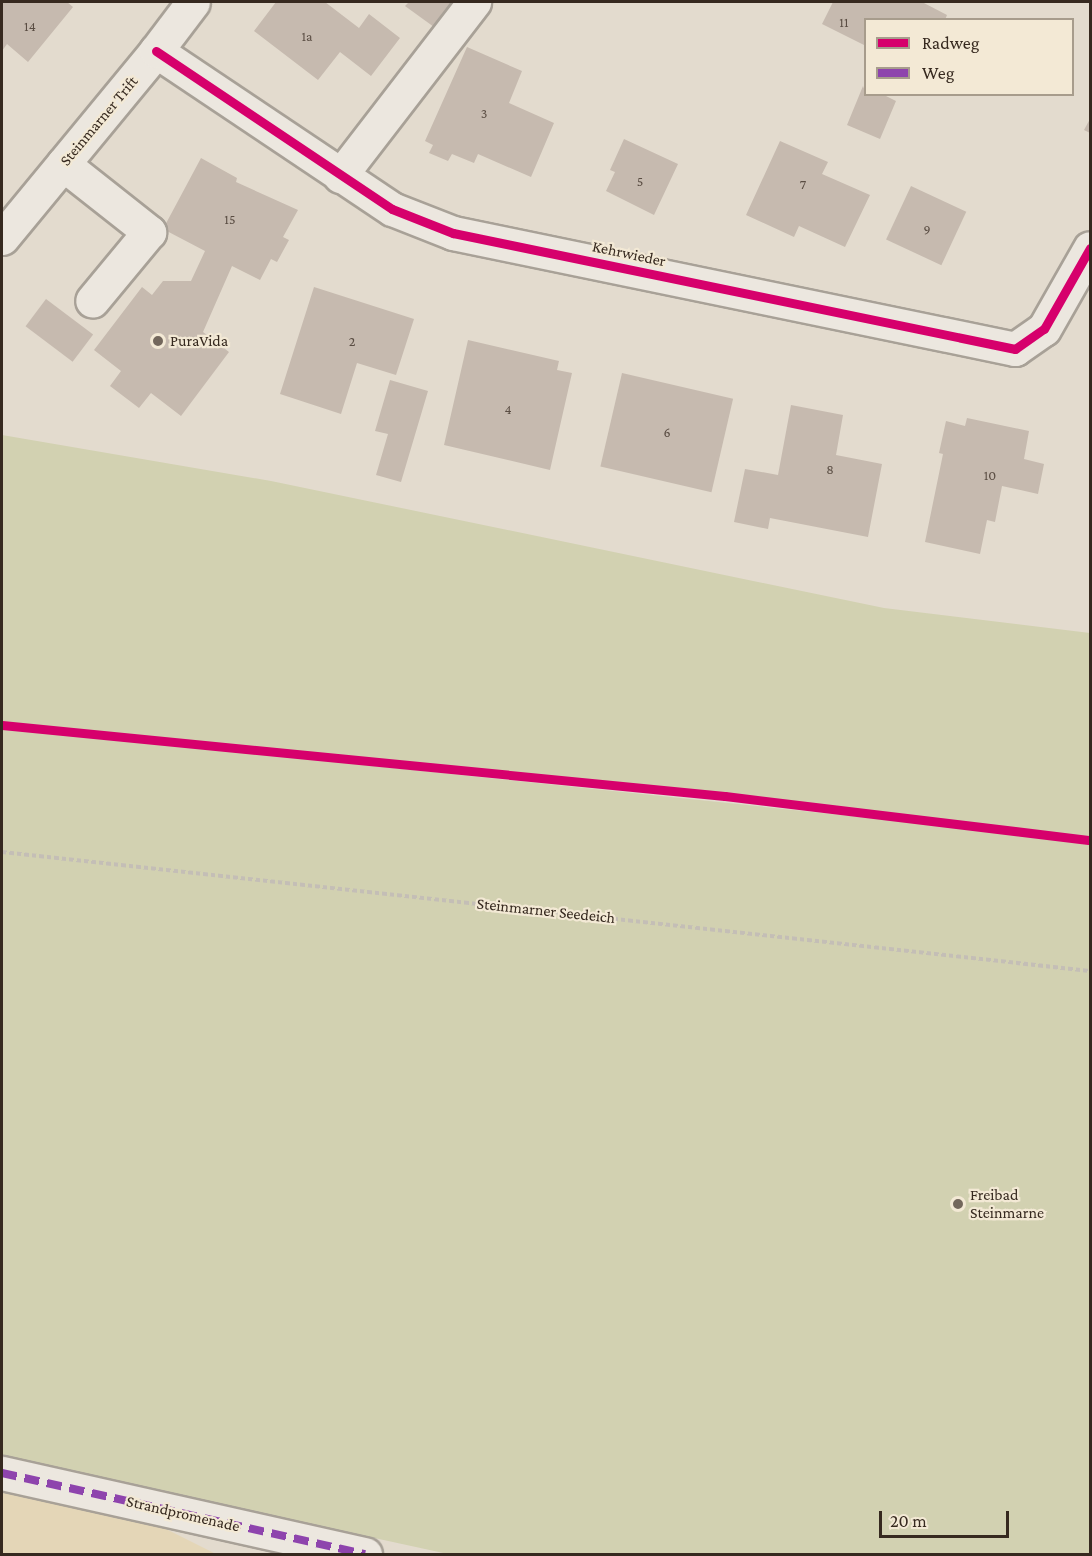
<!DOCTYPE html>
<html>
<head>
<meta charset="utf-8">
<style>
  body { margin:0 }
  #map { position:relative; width:1092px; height:1556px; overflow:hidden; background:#e3dbce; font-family:"Crimson Pro",serif }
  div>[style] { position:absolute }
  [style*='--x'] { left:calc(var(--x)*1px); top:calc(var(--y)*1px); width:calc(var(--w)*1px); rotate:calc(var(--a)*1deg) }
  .green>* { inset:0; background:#d2d1b1 }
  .sand>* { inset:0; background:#e4d6b7 }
  .building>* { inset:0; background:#c6baaf; transform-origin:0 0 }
  .path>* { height:4px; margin-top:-2px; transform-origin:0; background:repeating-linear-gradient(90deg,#c4beb6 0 4.5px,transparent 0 7.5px) }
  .roads { filter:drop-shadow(2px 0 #a8a197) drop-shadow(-2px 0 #a8a197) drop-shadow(0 2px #a8a197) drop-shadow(0 -2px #a8a197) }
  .minor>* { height:33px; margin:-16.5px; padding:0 16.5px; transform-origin:16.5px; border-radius:16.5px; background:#ece7df }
  .quiet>* { height:8px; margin-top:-4px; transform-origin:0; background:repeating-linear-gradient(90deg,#8e44ad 0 15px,transparent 0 23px) }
  .cycleway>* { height:9px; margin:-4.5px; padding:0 4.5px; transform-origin:4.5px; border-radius:4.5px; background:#d6006c }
  .dots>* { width:16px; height:16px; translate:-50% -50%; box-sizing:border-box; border:3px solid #f3e9d5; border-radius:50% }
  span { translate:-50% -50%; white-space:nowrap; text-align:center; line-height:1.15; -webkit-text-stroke:4.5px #f3e9d5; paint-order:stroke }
  .number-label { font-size:14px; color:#5a4d43 }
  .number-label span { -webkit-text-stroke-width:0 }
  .street-label { font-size:16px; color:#36291f }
  .poi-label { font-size:16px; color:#36291f }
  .left { translate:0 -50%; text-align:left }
  .frame { position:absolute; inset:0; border:3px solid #36291f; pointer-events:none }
  .legend { position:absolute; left:864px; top:18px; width:210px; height:78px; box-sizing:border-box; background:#f3e9d5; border:2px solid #a79c8c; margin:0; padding:8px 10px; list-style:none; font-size:18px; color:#36291f }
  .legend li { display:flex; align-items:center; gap:12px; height:30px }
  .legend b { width:30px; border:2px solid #a79c8c }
  .scale { position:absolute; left:879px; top:1511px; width:130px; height:27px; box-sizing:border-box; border:3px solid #36291f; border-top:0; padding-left:8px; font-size:18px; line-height:21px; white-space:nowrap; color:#36291f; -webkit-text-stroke:4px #f3e9d5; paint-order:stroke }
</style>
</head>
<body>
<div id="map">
  <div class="green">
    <i style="clip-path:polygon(2px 435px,271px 481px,884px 608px,1090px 633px,1090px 840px,725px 796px,2px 725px)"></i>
    <i style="clip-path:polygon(2px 727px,1090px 841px,1090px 1554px,448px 1554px,2px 1457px)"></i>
  </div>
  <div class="sand">
    <i style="clip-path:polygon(2px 1492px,156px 1524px,216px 1554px,2px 1554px)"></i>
  </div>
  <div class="building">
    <i style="clip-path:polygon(2px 2px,67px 2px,73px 7px,28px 62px,7px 44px,2px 51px)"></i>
    <i style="clip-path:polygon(276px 2px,325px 2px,359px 28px,369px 14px,400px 38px,371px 76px,340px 52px,318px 80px,254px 31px)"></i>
    <i style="clip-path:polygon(409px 2px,453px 2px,434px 27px,405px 6px)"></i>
    <i style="clip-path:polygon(833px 2px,922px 2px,947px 15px,945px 20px,866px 20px,866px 46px,822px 24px)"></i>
    <i style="clip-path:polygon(467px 47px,522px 71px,509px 103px,554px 123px,531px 177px,478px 154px,474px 163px,452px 154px,448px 161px,429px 153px,433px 145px,425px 141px)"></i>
    <i style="clip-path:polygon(863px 86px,866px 94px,882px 94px,896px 101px,880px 139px,847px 125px)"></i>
    <i style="clip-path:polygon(1090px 119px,1090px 133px,1084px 130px)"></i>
    <i style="clip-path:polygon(624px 139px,678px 164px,654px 215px,606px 191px,615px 172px,610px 170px)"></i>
    <i style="clip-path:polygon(780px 141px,828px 162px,822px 174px,870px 195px,845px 247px,799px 226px,794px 237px,746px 215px)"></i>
    <i style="clip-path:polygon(201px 158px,237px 178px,236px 182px,298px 210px,283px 237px,289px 240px,277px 262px,271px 259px,260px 280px,232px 266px,203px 332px,229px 352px,181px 416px,151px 393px,139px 408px,110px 386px,121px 371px,94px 350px,142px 287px,152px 295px,163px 281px,191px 281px,205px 251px,163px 229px)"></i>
    <i style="left:911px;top:186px;width:61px;height:59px;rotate:25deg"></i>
    <i style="clip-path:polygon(314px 287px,414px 319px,396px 375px,357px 363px,341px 414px,280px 394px)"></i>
    <i style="left:46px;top:299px;width:59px;height:34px;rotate:37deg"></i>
    <i style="clip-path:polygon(468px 340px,559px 361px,557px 370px,572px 373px,550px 470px,444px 445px)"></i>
    <i style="left:622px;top:373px;width:114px;height:96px;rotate:13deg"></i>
    <i style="clip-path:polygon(390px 380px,428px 391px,401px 482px,376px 475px,388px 434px,375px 431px)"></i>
    <i style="clip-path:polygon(791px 405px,843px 415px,836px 455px,882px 464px,868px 537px,770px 518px,768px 529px,734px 522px,745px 469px,778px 475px)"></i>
    <i style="clip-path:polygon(967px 418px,1029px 431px,1024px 459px,1044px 464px,1038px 494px,1002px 486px,995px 522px,987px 520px,980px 554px,925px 542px,943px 454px,939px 453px,946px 421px,965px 426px)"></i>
  </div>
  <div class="path">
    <i style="--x:2;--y:852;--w:1094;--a:6.24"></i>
  </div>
  <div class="roads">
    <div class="minor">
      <i style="--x:156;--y:51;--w:284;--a:33.8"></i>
      <i style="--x:392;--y:209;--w:66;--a:21.5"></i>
      <i style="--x:453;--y:233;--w:574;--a:11.66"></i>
      <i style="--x:1015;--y:349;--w:35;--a:-35"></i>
      <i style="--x:1044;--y:329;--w:93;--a:-60.4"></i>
      <i style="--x:63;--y:164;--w:110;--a:38.3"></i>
      <i style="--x:149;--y:232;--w:89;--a:129.6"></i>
      <i style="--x:340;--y:176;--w:220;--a:-52.4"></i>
      <i style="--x:2;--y:238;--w:242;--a:-50.5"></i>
      <i style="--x:156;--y:51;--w:61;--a:-52.9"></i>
      <i style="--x:2;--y:1473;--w:372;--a:12.6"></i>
    </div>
  </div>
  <div class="quiet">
    <i style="--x:2;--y:1473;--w:372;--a:12.6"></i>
  </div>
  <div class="cycleway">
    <i style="--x:156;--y:51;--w:284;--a:33.8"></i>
    <i style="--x:392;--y:209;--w:66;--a:21.5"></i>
    <i style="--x:453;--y:233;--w:574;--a:11.66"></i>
    <i style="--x:1015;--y:349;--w:35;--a:-35"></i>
    <i style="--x:1044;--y:329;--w:93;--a:-60.4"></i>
    <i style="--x:2;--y:725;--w:726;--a:5.61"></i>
    <i style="--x:725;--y:796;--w:368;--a:6.9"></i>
  </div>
  <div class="dots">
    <i style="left:158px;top:341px;background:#73675c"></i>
    <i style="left:958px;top:1204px;background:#73675c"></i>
  </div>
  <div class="number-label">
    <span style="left:844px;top:22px">11</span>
    <span style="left:30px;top:26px">14</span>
    <span style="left:307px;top:36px">1a</span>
    <span style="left:484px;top:113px">3</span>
    <span style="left:640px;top:181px">5</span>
    <span style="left:803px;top:184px">7</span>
    <span style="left:230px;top:219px">15</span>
    <span style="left:927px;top:229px">9</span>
    <span style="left:352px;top:341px">2</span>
    <span style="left:508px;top:409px">4</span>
    <span style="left:667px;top:432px">6</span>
    <span style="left:830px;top:469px">8</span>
    <span style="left:990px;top:475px">10</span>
  </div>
  <div class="street-label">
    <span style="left:99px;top:121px;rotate:-50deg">Steinmarner Trift</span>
    <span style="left:629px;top:254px;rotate:12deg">Kehrwieder</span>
    <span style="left:546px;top:911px;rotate:6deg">Steinmarner Seedeich</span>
    <span style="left:183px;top:1514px;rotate:13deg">Strandpromenade</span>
  </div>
  <div class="poi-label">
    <span class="left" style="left:170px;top:341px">PuraVida</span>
    <span class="left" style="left:970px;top:1204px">Freibad<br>Steinmarne</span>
  </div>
  <div class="frame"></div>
  <ul class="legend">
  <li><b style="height:8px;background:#d6006c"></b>Radweg</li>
  <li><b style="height:8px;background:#8e44ad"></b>Weg</li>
  </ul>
  <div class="scale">20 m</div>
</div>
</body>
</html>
